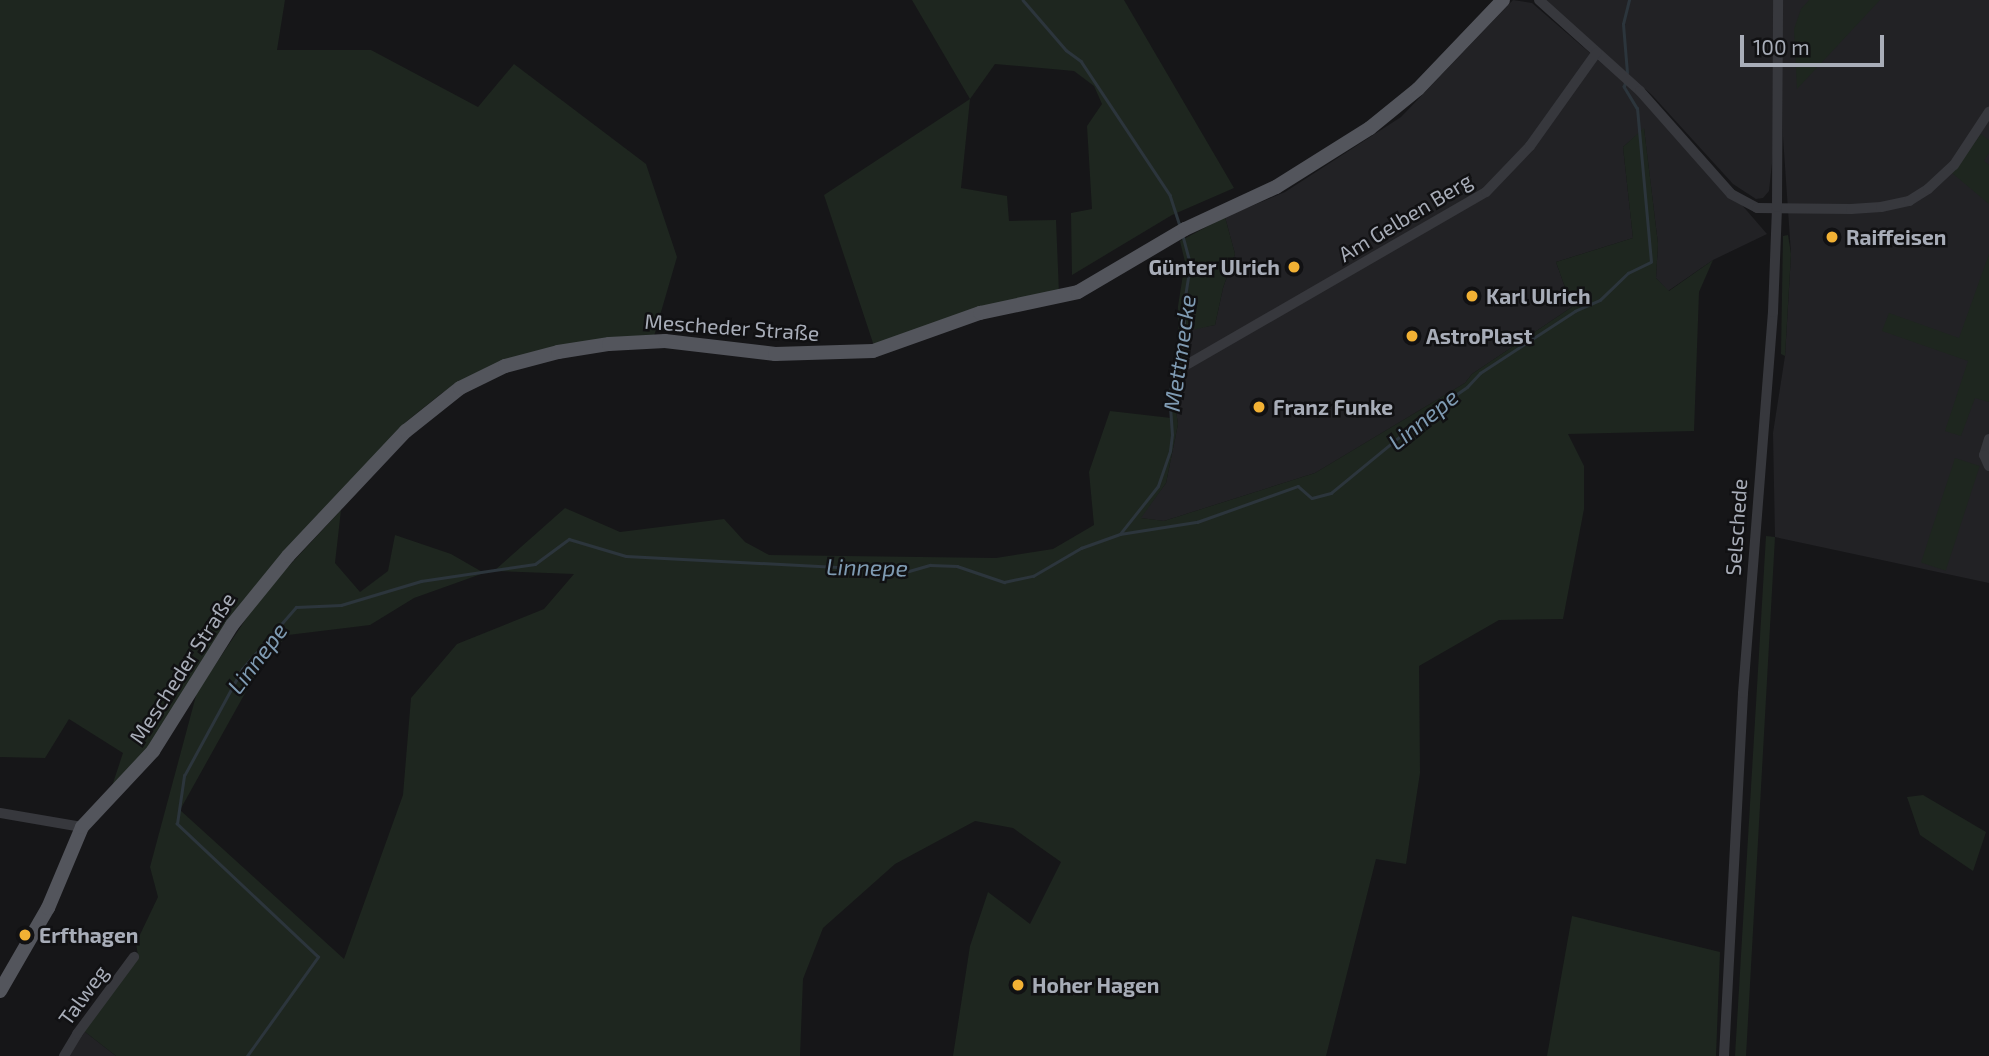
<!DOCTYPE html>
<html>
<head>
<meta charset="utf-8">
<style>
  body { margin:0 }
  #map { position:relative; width:1989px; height:1056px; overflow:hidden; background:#161618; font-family:"Exo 2",sans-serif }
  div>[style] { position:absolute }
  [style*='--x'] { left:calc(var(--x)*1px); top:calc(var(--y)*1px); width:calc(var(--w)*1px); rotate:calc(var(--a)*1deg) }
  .built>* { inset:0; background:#222225 }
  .green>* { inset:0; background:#1e261f; transform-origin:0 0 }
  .stream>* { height:2.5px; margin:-1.25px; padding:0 1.25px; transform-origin:1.25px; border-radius:1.25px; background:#2c353c }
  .minor>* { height:10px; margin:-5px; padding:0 5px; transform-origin:5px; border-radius:5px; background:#37383d }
  .major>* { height:14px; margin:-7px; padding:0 7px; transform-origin:7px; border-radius:7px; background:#53555c }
  .dots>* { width:19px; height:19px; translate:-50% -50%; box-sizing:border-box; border:4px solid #111113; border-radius:50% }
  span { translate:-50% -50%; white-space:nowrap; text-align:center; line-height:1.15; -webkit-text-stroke:5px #111113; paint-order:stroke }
  .street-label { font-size:21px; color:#a8adb8 }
  .poi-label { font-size:21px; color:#a8adb8; font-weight:700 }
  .left { translate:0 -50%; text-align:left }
  .right { translate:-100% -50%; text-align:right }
  .water-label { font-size:23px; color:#7f9bb3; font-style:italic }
  .scale { position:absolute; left:1740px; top:35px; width:144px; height:32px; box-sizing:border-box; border:4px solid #a8adb8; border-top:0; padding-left:9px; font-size:21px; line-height:24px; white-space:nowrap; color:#a8adb8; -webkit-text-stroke:5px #111113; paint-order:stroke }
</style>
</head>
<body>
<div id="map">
  <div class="built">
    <i style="clip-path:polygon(1513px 0,1532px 3px,1671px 123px,1767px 234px,1713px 260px,1668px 291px,1656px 278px,1658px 244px,1644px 129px,1623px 147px,1633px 238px,1556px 262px,1572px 307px,1472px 374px,1465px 383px,1315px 473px,1164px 521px,1140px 518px,1166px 483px,1178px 424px,1175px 405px,1192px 329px,1215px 325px,1223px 288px,1235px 254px,1225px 217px,1285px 192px,1401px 117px)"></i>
    <i style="clip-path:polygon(1545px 0,1774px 0,1773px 154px,1769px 191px,1763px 198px,1756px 199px,1733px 184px,1652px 95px)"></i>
    <i style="clip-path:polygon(1782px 0,1989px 0,1989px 583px,1775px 537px,1773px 433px,1785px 356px,1791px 254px,1783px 137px)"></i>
    <i style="clip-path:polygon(84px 1031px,116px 1056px,68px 1056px)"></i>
  </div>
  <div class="green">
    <i style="clip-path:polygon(0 0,285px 0,277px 50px,371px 50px,478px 107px,514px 64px,646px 164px,677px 257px,654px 336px,480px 371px,442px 393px,407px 421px,292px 544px,154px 741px,110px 792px,123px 753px,69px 719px,45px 758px,0 757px)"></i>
    <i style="clip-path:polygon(912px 0,1124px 0,1234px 188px,1172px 215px,1072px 275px,1071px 213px,1092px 209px,1087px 126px,1102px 104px,1094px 86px,1074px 71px,995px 64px,970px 99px,961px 188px,1007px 196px,1009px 221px,1056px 220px,1059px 293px,874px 346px,824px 195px,970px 99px)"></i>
    <i style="clip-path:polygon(1809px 0,1880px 0,1797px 89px,1794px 29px,1801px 9px)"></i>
    <i style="clip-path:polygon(1644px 128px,1658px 244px,1656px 278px,1669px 291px,1713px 260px,1699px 292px,1694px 431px,1568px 434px,1584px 466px,1584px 509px,1563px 619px,1499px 620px,1419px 666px,1420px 773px,1406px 864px,1376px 859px,1326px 1056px,953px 1056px,970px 946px,988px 892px,1030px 924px,1061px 862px,1013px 828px,975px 821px,895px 864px,823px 928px,803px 979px,800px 1056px,116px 1056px,84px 1031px,138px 956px,136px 943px,158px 897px,150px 867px,197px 692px,262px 595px,341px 510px,335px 563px,360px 592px,388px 571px,395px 535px,451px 554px,484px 573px,414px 598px,370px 625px,288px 635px,263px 661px,180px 810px,344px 959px,403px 795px,411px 698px,457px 644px,544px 609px,574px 574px,494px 571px,565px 508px,620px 532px,724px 519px,745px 542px,769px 555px,996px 558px,1053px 549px,1094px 525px,1089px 472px,1110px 411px,1171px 418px,1179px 368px,1178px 306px,1185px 262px,1180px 241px,1225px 217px,1235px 254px,1223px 288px,1215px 325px,1192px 330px,1175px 404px,1178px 424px,1166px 483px,1141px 518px,1164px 521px,1315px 473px,1465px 383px,1472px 374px,1572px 307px,1556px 262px,1633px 238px,1623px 147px)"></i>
    <i style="clip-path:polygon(1981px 134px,1989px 140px,1989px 153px,1984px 161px,1989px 165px,1989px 204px,1952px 173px)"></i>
    <i style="clip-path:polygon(1788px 235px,1791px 254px,1785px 356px,1781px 354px,1783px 236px)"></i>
    <i style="clip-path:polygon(1989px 254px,1989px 402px,1975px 398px,1961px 436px,1945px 431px,1968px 361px,1882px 331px,1889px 313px,1959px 338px)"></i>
    <i style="left:1955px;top:458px;width:26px;height:110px;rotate:18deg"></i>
    <i style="clip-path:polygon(1766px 536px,1775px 537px,1746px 1056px,1735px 1056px)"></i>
    <i style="clip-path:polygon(1923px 795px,1986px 832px,1973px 871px,1920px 835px,1907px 797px)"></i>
    <i style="clip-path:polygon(1572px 916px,1720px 952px,1716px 1056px,1547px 1056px)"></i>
  </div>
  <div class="stream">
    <i style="--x:1023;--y:0;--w:66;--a:49.3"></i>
    <i style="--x:1066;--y:50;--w:19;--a:36"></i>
    <i style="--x:1081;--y:61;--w:161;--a:56.4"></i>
    <i style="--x:1170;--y:195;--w:32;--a:72"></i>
    <i style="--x:1627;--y:73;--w:49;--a:-94.7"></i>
    <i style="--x:1623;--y:24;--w:25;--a:-76"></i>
    <i style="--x:1120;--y:534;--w:61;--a:-51.6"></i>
    <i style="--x:1158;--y:486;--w:37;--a:-71"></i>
    <i style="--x:1170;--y:451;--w:16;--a:-83"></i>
    <i style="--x:1172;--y:435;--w:39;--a:-94"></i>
    <i style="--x:1169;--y:396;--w:33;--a:-78"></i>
    <i style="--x:1176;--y:364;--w:21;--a:-67"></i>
    <i style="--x:1184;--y:345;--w:42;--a:-90"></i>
    <i style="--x:1184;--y:303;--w:39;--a:-81"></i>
    <i style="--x:1190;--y:264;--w:27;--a:-105"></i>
    <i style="--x:247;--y:1056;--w:122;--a:-54.4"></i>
    <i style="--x:318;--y:957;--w:194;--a:-136.7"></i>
    <i style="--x:177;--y:824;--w:49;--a:-81.7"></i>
    <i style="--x:184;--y:776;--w:122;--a:-61.5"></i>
    <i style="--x:242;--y:669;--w:82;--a:-48.9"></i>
    <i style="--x:296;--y:607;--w:45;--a:-2.5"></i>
    <i style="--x:341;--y:605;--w:84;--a:-16.7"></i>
    <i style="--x:421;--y:581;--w:115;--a:-8.5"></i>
    <i style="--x:535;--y:564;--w:42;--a:-36.3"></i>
    <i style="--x:569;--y:539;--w:59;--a:16.6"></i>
    <i style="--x:626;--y:556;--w:283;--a:3"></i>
    <i style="--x:909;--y:571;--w:22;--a:-16"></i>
    <i style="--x:930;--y:565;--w:27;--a:2"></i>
    <i style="--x:957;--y:566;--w:50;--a:18.8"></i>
    <i style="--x:1004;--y:582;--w:30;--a:-12"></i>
    <i style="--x:1033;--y:576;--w:56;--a:-30.3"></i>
    <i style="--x:1081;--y:548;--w:41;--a:-19.7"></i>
    <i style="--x:1120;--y:534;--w:78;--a:-8.9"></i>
    <i style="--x:1197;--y:522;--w:107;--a:-19.6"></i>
    <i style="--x:1298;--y:486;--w:18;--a:41"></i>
    <i style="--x:1312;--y:498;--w:20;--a:-15"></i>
    <i style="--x:1331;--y:493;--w:117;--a:-39.4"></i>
    <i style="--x:1421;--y:419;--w:56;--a:-34.8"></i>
    <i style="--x:1467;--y:387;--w:19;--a:-47"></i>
    <i style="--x:1480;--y:373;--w:113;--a:-33.1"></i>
    <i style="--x:1575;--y:311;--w:27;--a:-24"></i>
    <i style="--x:1600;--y:300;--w:39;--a:-44"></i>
    <i style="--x:1628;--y:273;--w:25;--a:-26"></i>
    <i style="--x:1651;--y:262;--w:154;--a:-95.2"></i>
    <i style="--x:1637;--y:109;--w:26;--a:-121"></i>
    <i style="--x:1624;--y:87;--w:5;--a:-79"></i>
  </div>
  <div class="minor">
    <i style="--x:1539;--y:0;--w:136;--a:42"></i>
    <i style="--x:1640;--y:91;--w:137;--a:48.5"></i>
    <i style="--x:1731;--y:194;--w:30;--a:28"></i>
    <i style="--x:1757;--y:208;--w:94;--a:0.6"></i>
    <i style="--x:1851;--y:209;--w:30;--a:-4"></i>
    <i style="--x:1881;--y:207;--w:29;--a:-12"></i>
    <i style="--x:1909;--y:201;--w:22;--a:-32"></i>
    <i style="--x:1928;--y:189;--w:35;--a:-43"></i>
    <i style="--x:1954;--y:165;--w:64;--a:-56.6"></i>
    <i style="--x:1188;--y:364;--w:344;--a:-30"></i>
    <i style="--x:1486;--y:192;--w:64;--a:-46.3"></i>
    <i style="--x:1530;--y:146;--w:115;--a:-54.5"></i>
    <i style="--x:1989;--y:439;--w:17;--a:107"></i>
    <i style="--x:1984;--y:455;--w:12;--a:66"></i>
    <i style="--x:0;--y:813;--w:83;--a:9.7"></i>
    <i style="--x:64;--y:1056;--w:26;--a:-59"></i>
    <i style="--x:77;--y:1034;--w:96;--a:-53.5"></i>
    <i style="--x:1724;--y:1056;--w:363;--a:-87"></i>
    <i style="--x:1743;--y:693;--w:382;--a:-85.5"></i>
    <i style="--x:1773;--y:312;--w:105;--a:-87.8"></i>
    <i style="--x:1777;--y:207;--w:207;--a:-89.7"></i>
  </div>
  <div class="major">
    <i style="--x:0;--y:991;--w:96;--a:-60"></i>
    <i style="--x:48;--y:908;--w:88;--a:-67.2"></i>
    <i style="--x:82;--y:827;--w:104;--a:-46.9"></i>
    <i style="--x:153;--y:751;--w:149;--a:-57.9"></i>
    <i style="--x:232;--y:625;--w:89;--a:-50.9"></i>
    <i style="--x:288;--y:556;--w:172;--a:-46.7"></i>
    <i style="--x:406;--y:431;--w:69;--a:-38.5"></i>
    <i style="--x:460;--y:388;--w:50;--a:-26.1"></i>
    <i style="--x:505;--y:366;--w:55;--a:-14.8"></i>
    <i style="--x:558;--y:352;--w:52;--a:-8.9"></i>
    <i style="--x:609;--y:344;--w:56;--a:-3.1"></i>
    <i style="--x:665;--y:341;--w:111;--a:6.7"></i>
    <i style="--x:775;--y:354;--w:98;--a:-1.8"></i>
    <i style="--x:873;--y:351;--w:114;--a:-19.6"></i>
    <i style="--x:980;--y:313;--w:100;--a:-12.1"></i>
    <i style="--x:1078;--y:292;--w:124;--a:-30.5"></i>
    <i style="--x:1185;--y:229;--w:100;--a:-24.8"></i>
    <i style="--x:1276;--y:187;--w:111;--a:-32.1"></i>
    <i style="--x:1370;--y:128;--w:62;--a:-39.1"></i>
    <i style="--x:1418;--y:89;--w:123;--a:-46.3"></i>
  </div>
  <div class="dots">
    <i style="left:1832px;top:237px;background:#f2b134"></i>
    <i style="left:1294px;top:267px;background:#f2b134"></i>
    <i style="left:1472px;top:296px;background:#f2b134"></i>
    <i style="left:1412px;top:336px;background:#f2b134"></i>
    <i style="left:1259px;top:407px;background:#f2b134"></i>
    <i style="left:25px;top:935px;background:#f2b134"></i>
    <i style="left:1018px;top:985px;background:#f2b134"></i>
  </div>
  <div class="street-label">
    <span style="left:1405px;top:217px;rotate:-31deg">Am Gelben Berg</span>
    <span style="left:732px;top:327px;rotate:4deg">Mescheder Straße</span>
    <span style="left:1736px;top:527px;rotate:-86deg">Selschede</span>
    <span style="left:182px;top:668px;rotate:-57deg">Mescheder Straße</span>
    <span style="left:83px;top:995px;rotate:-54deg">Talweg</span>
  </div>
  <div class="poi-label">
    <span class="left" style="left:1846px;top:237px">Raiffeisen</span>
    <span class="right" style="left:1280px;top:267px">Günter Ulrich</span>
    <span class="left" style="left:1486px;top:296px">Karl Ulrich</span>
    <span class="left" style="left:1426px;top:336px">AstroPlast</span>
    <span class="left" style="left:1273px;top:407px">Franz Funke</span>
    <span class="left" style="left:39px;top:935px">Erfthagen</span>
    <span class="left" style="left:1032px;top:985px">Hoher Hagen</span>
  </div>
  <div class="water-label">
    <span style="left:1179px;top:353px;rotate:-82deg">Mettmecke</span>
    <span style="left:1423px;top:419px;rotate:-39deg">Linnepe</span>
    <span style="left:867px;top:567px;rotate:1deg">Linnepe</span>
    <span style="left:257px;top:658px;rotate:-53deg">Linnepe</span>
  </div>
  <div class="scale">100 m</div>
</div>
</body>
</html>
